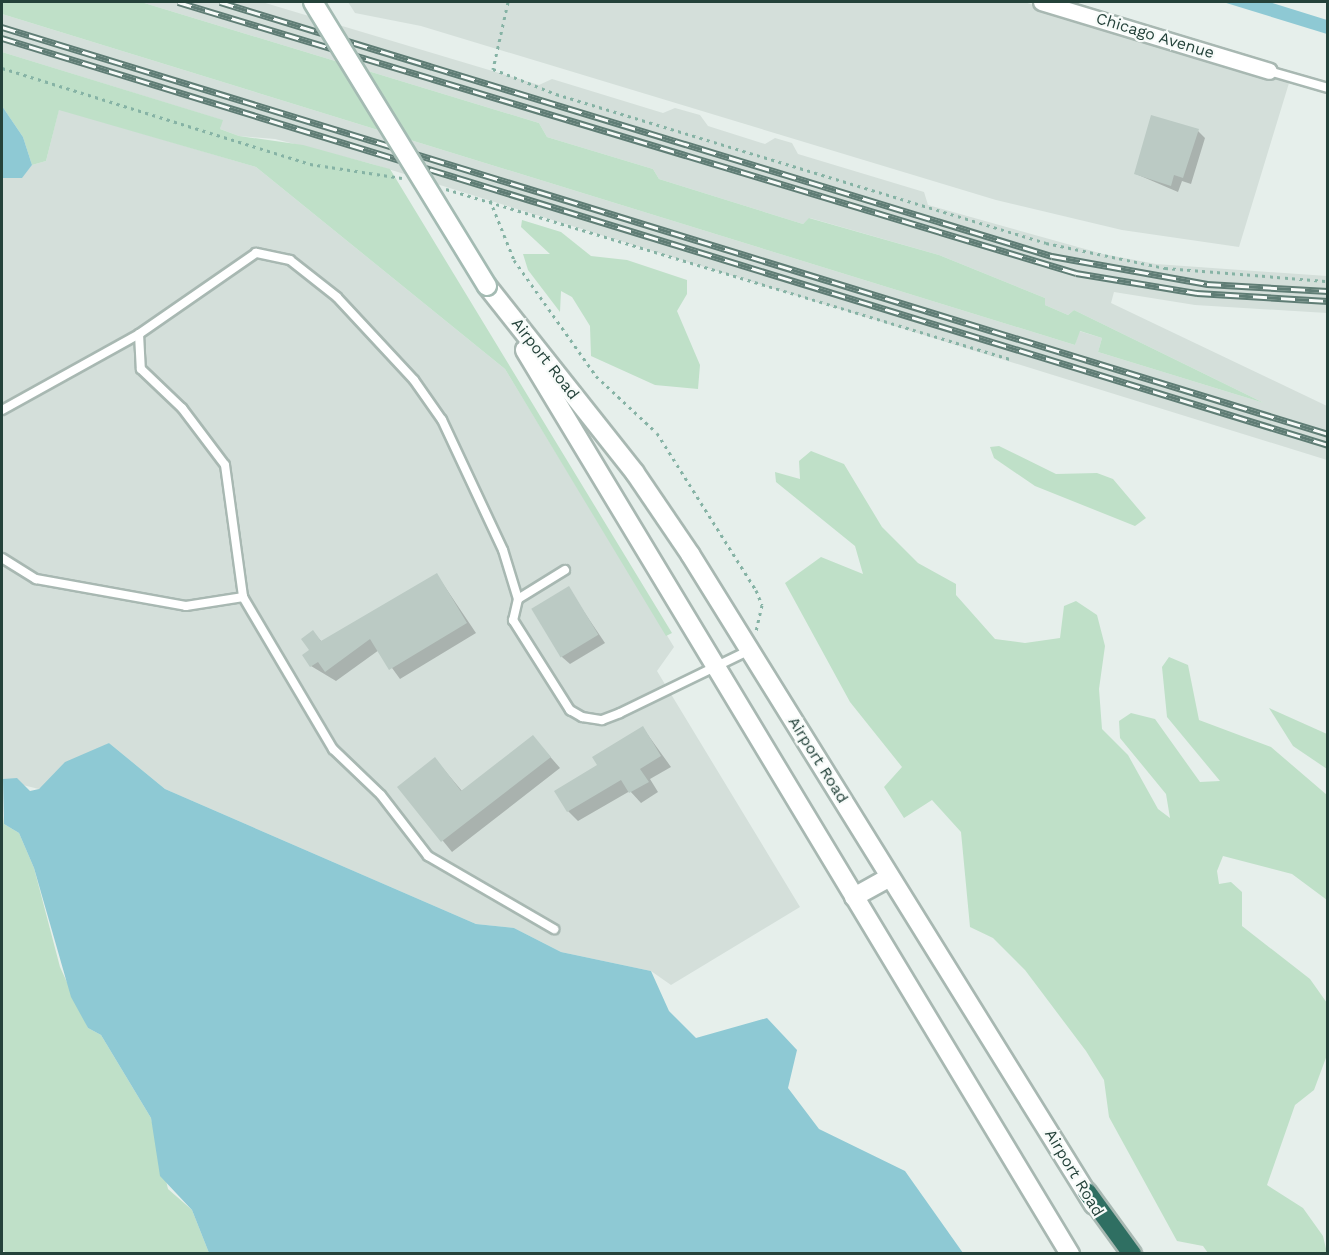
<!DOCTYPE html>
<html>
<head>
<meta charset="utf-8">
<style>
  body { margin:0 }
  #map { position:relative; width:1329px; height:1255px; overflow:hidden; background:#e6efeb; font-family:"Work Sans",sans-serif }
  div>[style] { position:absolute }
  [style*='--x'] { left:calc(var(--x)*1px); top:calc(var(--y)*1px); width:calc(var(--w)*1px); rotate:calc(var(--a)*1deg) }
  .built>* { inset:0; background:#d4dfda }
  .green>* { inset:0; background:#bfe0c8 }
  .water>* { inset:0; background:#8ec9d4 }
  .shadow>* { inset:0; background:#0003 }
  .building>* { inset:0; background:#bbcac4; transform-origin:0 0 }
  .path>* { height:3px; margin-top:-1.5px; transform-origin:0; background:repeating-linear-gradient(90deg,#86b3a5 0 3px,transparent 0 7.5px) }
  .roads { filter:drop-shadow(2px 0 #a8b8b2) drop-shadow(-2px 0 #a8b8b2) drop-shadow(0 2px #a8b8b2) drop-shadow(0 -2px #a8b8b2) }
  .lane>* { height:8px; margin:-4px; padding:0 4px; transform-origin:4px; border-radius:4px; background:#fff }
  .street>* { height:15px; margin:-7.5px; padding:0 7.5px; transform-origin:7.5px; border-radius:7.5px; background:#fff }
  .secondary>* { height:18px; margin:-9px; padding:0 9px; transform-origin:9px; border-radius:9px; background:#fff }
  .highway>* { height:18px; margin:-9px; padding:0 9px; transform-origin:9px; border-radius:9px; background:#2f6f62 }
  .rail>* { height:7px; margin-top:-3.5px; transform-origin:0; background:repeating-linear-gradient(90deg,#f7fbf9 0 14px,#5f7d75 0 28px); box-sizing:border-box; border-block:2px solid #5f7d75 }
  .bridges { filter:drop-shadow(2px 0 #a4bbb3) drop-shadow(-2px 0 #a4bbb3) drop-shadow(0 2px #a4bbb3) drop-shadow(0 -2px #a4bbb3) }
  .secondary-bridge>* { height:18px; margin:-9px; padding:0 9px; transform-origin:9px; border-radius:9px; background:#fff }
  span { translate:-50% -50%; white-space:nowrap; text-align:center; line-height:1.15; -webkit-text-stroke:4.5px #f7fbf9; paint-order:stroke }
  .street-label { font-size:16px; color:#24423a }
  .frame { position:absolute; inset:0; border:3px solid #24423a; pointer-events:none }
</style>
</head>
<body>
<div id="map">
  <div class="built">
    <i style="clip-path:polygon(141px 2px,262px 2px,539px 85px,552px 79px,663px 113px,675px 108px,700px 115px,708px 126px,765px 144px,775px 138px,792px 143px,798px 154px,924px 192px,928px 205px,1103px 254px,1156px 264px,1327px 276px,1327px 313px,1195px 305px,1114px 292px,1111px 303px,1327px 406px,1327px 460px,372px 164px,275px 139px,239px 136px,220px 129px,222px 120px,2px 52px,2px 14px,1075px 345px,1079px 331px,1102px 338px,1098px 352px,1264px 403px,1074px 310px,1068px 315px,1045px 305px,1045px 298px,939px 255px,810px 218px,803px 224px,659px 179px,653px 169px,547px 137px,539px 123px)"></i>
    <i style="clip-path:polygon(348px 2px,1024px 2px,1289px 83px,1239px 247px,1122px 230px,996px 200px,421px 26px,355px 13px)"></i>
    <i style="clip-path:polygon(59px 109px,256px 167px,505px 369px,674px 647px,657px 671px,800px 907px,671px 985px,651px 971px,561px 952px,514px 928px,476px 924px,165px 789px,109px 743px,39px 789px,2px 780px,2px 178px,21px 178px,32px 165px,46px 161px)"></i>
  </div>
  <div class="green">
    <i style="clip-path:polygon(2px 2px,141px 2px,539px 123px,547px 137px,653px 169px,659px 179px,803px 224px,809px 218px,939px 255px,1045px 298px,1045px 305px,1068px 315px,1074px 310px,1264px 403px,1098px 352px,1102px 338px,1080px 331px,1075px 345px,2px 14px)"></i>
    <i style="clip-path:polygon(2px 52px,223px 120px,220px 129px,239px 136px,303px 145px,390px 169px,672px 633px,666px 636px,505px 369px,256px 167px,59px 110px,46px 161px,32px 165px,23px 137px,2px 106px)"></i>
    <i style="clip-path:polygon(522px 220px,561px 232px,591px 256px,627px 260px,687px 280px,687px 294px,677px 311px,700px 365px,698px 389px,655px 385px,591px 356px,590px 326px,572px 297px,561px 291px,560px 312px,528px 270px,523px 254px,550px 254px,521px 227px)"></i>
    <i style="clip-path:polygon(999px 446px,1056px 474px,1097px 473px,1113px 479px,1146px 518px,1135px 526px,1035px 486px,994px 458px,990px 447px)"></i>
    <i style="clip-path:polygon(811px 451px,844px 464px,882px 527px,918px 563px,956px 584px,956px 595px,995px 639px,1025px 643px,1060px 638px,1064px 606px,1076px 601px,1097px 615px,1105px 646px,1099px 689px,1102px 729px,1128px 755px,1158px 809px,1170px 818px,1166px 794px,1120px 738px,1119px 721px,1131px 713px,1155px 719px,1200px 782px,1220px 781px,1167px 717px,1162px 667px,1169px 657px,1188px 665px,1199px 720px,1271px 747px,1327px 795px,1327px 900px,1292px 874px,1223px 856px,1217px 871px,1219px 884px,1231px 882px,1242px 892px,1242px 926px,1310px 979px,1327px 1003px,1327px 1055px,1314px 1090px,1295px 1105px,1267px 1185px,1303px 1208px,1323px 1236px,1327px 1253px,1208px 1253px,1203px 1246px,1177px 1241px,1109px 1117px,1104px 1080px,1086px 1051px,1025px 970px,993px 938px,970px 927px,961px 832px,932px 800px,904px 818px,884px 787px,902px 767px,850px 702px,785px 583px,821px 557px,863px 574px,855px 546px,776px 482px,775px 472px,800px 479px,799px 461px)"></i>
    <i style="clip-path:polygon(1269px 708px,1327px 734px,1327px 769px,1293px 746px)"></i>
    <i style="clip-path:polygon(2px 808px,4px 824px,19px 833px,34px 868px,60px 967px,88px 1028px,101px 1035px,151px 1118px,168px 1189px,192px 1210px,209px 1253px,7px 1254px,2px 1249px)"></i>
  </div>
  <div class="water">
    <i style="clip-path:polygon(1223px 2px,1269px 2px,1327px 20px,1327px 34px)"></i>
    <i style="clip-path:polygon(2px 106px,23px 137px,32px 165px,22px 178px,2px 178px)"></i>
    <i style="clip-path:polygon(109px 743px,165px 789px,476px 924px,514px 928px,561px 952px,651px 971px,669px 1011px,696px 1038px,767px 1018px,797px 1050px,788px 1088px,819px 1129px,905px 1171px,963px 1253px,209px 1253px,192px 1210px,160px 1176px,151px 1118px,101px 1035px,88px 1028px,71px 997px,34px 868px,19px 833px,4px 824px,3px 779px,17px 778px,30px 791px,39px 789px,65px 762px)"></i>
  </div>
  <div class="shadow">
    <i style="clip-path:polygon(1198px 131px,1205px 138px,1191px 184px,1182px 181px,1178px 192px,1136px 174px)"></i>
    <i style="clip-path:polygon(437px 575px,476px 633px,400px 679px,379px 650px,336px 681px,311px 666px,313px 632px,322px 642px)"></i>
    <i style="clip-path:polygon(568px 588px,605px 643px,570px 664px,562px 657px)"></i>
    <i style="clip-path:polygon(643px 728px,671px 767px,650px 779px,658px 792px,641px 803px,630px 791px,578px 821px,568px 811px,599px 766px)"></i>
    <i style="clip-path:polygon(533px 737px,560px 768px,452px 852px,399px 787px,435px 759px,462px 791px)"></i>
  </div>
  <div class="building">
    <i style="clip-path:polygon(1151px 115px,1199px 129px,1183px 178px,1174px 175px,1171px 186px,1134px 174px)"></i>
    <i style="clip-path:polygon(437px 573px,467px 623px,389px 670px,370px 639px,325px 672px,318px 662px,310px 667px,302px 655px,309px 650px,301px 639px,313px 630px,321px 641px)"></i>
    <i style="left:569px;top:586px;width:57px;height:44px;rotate:59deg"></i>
    <i style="clip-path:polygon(643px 726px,661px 756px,640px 769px,649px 782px,629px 793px,621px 780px,567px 812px,554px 791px,597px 765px,592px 757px)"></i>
    <i style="clip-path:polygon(533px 735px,551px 757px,441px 842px,397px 787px,435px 757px,461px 791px)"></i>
  </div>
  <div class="path">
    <i style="--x:508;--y:2;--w:69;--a:102.6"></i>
    <i style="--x:493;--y:69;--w:68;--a:21.6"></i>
    <i style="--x:556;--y:94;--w:512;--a:16.91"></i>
    <i style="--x:1046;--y:243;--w:122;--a:11.9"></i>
    <i style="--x:1165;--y:268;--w:164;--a:4.6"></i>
    <i style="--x:2;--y:68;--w:323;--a:17.3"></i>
    <i style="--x:310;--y:164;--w:93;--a:8.7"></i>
    <i style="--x:446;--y:189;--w:589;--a:16.77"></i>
    <i style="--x:490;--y:200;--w:65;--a:68.2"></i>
    <i style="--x:514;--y:260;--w:142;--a:54.7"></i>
    <i style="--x:596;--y:376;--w:83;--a:43.1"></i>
    <i style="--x:657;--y:433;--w:186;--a:57.8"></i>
    <i style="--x:756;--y:590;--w:16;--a:68"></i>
    <i style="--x:762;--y:605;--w:27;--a:103"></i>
  </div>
  <div class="roads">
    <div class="lane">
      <i style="--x:1269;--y:71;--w:61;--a:16.1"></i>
      <i style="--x:2;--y:410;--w:157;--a:-29"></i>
      <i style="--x:2;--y:558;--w:40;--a:32"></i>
      <i style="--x:36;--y:579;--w:152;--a:10.2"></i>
      <i style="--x:186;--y:606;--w:58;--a:-9"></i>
      <i style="--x:565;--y:570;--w:55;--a:148.3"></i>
      <i style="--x:518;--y:599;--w:22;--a:103"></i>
      <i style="--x:513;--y:620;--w:107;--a:57.7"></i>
      <i style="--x:570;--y:710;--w:14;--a:30"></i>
      <i style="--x:582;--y:717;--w:20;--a:9"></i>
      <i style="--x:602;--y:720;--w:19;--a:-21"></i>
      <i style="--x:620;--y:713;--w:144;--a:-25.9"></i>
      <i style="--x:518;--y:599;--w:51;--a:-107"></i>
      <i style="--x:503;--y:550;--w:144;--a:-115.1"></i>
      <i style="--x:442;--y:420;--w:49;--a:-125"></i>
      <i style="--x:414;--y:380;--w:113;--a:-132.9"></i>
      <i style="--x:337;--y:297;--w:60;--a:-141.8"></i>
      <i style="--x:290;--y:260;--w:35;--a:-168"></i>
      <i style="--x:256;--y:253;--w:142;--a:145.3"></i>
      <i style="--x:139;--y:334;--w:35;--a:87"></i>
      <i style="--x:141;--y:369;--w:57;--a:43.6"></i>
      <i style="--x:182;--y:408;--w:71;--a:53"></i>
      <i style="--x:225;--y:465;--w:133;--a:82.2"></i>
      <i style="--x:243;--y:597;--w:177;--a:59.4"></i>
      <i style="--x:333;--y:749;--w:66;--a:43.8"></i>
      <i style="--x:381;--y:795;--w:77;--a:52.4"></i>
      <i style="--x:428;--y:856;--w:146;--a:30.1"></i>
    </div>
    <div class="street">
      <i style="--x:1041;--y:2;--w:238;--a:16.8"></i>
    </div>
    <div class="secondary">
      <i style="--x:487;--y:286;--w:238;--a:51.6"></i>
      <i style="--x:635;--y:473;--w:98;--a:55.8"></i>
      <i style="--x:690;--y:554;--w:766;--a:58.18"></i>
      <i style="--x:525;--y:350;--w:1056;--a:58.92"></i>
      <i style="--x:854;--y:897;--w:41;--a:-29.1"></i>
    </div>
    <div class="highway">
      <i style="--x:1087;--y:1192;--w:77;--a:54"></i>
    </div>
  </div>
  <div class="rail">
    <i style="--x:178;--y:2;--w:938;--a:16.79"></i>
    <i style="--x:1076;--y:273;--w:123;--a:9.4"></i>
    <i style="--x:1197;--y:293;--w:131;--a:3.5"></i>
    <i style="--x:220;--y:2;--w:870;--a:16.98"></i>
    <i style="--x:1052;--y:256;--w:158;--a:10.2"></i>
    <i style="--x:1207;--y:284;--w:121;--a:3.3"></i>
    <i style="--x:2;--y:27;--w:1387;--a:17.06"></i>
    <i style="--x:2;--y:38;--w:1387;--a:17.06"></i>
  </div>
  <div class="bridges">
    <div class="secondary-bridge">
      <i style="--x:313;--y:2;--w:333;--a:58.5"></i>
    </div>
  </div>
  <div class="street-label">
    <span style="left:1155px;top:36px;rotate:17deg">Chicago Avenue</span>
    <span style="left:545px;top:359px;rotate:52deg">Airport Road</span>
    <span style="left:818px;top:760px;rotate:58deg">Airport Road</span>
    <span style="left:1074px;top:1173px;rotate:59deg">Airport Road</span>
  </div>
  <div class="frame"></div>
</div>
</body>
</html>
